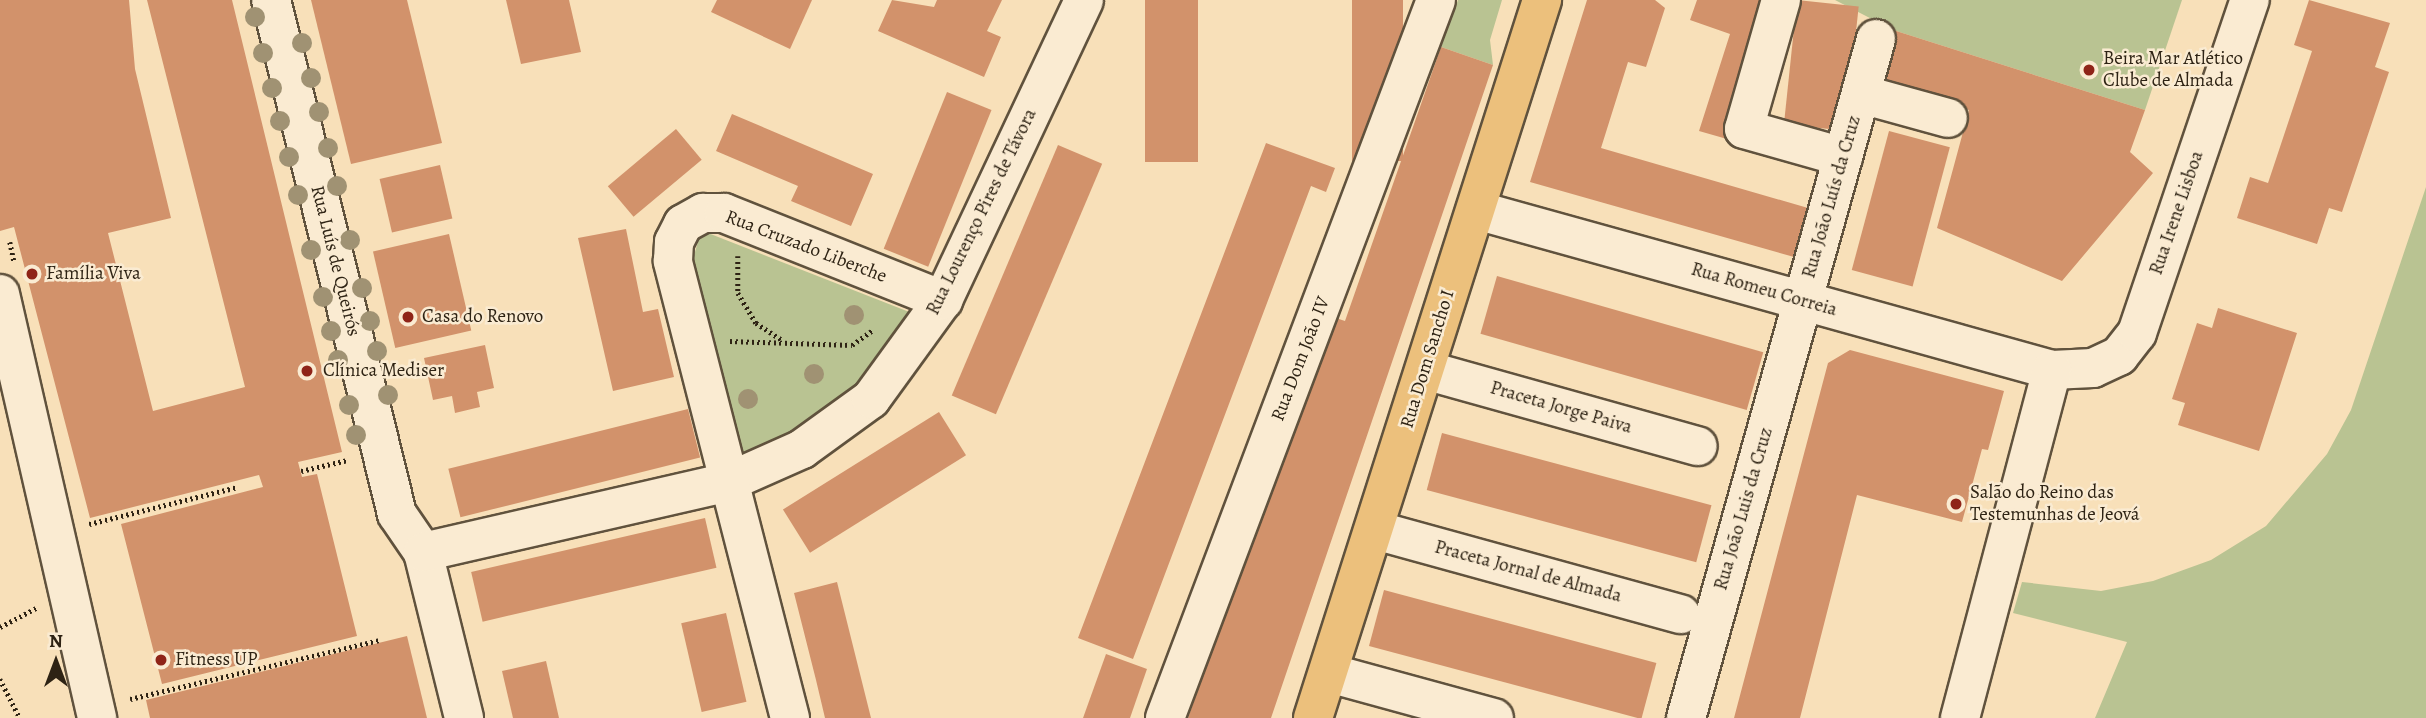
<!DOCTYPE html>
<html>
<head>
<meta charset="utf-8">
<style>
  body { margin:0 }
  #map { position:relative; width:2426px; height:718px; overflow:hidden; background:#f8e0b9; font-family:Alegreya,serif }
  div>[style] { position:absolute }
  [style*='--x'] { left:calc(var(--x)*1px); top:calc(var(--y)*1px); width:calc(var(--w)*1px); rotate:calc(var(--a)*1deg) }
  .green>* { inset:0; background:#b9c392 }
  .building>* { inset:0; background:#d2926b; transform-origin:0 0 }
  .path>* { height:4.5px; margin-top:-2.25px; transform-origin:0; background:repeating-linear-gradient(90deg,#2e2314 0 2px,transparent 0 5.5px) }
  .roads { filter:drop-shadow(2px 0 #60523d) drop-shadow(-2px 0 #60523d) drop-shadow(0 2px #60523d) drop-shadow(0 -2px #60523d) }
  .minor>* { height:38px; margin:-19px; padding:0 19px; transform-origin:19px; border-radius:19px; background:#faebd2 }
  .major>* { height:38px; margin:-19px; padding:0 19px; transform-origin:19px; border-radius:19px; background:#ecc07c }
  .trees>* { width:20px; height:20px; margin:-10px; border-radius:50%; background:#a09273 }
  .dots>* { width:19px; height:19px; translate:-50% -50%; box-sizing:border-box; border:4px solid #faebd2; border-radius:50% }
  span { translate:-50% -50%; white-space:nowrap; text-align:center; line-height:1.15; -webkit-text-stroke:5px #faebd2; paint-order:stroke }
  .poi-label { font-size:19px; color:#2e2314 }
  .left { translate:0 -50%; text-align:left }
  .street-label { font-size:19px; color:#2e2314 }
  .north { position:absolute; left:21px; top:627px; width:70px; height:70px; -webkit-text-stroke:5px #faebd2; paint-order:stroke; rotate:0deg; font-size:19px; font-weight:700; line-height:28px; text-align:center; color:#2e2314 }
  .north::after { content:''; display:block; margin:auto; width:24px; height:32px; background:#2e2314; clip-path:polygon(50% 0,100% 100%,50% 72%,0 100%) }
</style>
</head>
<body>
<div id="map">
  <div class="green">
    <i style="clip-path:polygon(1458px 0,1502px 0,1490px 40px,1493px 65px,1441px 47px)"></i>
    <i style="clip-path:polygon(1835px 0,2182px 0,2145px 110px,1893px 30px)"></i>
    <i style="clip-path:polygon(2426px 187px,2426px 718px,2095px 718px,2127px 642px,2013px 613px,2022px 582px,2101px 591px,2153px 581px,2211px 560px,2266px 526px,2327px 454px,2351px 410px)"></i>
    <i style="clip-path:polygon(708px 233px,922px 317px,864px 391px,743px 462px,693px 259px,699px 238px)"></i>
  </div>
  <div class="building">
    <i style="clip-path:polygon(0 0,129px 0,135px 69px,171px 218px,108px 233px,153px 411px,245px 387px,147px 0,232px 0,342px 452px,298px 462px,302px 477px,317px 474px,357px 636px,162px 684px,121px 524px,263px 487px,259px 475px,90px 518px,14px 227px,0 231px)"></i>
    <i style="clip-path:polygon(311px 0,407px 0,442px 143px,351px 164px)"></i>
    <i style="clip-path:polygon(506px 0,569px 0,581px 52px,521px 64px)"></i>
    <i style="clip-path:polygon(717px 0,812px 0,790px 49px,711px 12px)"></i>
    <i style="clip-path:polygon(892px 0,934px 7px,937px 0,1002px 0,987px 31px,1001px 37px,984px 77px,878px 31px)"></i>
    <i style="left:1145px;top:0;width:53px;height:162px"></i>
    <i style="left:1352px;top:0;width:51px;height:161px"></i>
    <i style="clip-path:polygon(1587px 0,1655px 0,1665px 8px,1646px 67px,1628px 62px,1601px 148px,1808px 208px,1794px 257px,1530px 182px)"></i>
    <i style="clip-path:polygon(1697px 0,1763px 0,1734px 141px,1699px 131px,1730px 34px,1690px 20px)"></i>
    <i style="left:1797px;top:0;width:62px;height:125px;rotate:6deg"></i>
    <i style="clip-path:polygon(2309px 0,2390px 23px,2375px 67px,2389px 72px,2342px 212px,2329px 208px,2317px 244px,2237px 218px,2250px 177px,2268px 183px,2312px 51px,2294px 45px)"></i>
    <i style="clip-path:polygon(1893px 30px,2145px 110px,2130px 152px,2153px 173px,2062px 281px,1937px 228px,1969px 110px,1879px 85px)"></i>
    <i style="clip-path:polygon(1441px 47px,1493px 65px,1271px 718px,1188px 718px,1330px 316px,1345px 321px)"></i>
    <i style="left:947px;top:92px;width:48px;height:169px;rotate:22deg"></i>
    <i style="clip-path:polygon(732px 114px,873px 174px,851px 226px,791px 201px,798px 186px,716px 151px)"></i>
    <i style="left:676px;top:129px;width:40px;height:89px;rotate:50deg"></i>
    <i style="left:1889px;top:131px;width:63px;height:144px;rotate:15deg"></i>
    <i style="clip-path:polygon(1266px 143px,1335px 168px,1326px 192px,1311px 186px,1133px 659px,1078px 638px)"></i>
    <i style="left:1058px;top:145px;width:48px;height:272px;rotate:23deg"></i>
    <i style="left:440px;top:165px;width:55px;height:62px;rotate:77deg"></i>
    <i style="clip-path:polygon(626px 229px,643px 312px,658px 309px,674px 377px,613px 391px,578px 238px)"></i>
    <i style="left:449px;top:234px;width:99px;height:78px;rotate:77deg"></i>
    <i style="left:1497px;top:276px;width:277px;height:60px;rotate:16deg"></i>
    <i style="clip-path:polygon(2218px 308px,2297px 333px,2259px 451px,2178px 425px,2185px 403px,2172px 399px,2197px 323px,2212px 328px)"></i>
    <i style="clip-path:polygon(485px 345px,494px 388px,477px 392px,480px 407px,455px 413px,452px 396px,433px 400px,424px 358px)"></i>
    <i style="clip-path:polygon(1850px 350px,2004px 391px,1988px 450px,1982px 449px,1962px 522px,1857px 495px,1800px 718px,1734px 718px,1828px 363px)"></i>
    <i style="left:688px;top:409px;width:50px;height:247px;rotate:76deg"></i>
    <i style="left:939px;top:412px;width:51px;height:184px;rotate:58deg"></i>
    <i style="left:1442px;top:433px;width:279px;height:59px;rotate:15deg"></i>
    <i style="left:705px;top:518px;width:51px;height:240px;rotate:77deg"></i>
    <i style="clip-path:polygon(837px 582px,871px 718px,825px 718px,816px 680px,794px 593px)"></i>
    <i style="left:1384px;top:590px;width:282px;height:58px;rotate:15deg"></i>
    <i style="left:726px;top:613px;width:91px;height:46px;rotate:77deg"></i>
    <i style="clip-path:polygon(407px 636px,427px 718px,150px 718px,146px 700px)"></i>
    <i style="clip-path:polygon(1106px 654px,1147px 669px,1130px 718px,1083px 718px)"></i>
    <i style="clip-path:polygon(546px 661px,559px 718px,513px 718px,502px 671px)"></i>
  </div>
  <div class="path">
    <i style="--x:10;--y:242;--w:19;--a:78"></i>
    <i style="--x:738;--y:256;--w:37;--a:90"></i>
    <i style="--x:738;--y:293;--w:35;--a:59"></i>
    <i style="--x:756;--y:323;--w:30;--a:33"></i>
    <i style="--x:730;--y:341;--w:122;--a:1.9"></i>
    <i style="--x:852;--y:345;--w:26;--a:-36"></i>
    <i style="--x:301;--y:471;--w:48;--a:-13.2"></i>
    <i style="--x:89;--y:524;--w:153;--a:-14"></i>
    <i style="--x:0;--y:627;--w:41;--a:-27.8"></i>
    <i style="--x:0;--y:679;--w:44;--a:62.9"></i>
    <i style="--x:130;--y:699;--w:256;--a:-13.3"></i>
  </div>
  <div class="roads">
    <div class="minor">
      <i style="--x:271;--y:0;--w:529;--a:76.23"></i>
      <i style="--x:397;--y:514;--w:46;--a:55.6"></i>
      <i style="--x:423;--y:552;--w:171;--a:76.1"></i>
      <i style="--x:1781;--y:0;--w:134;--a:106"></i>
      <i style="--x:1744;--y:129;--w:103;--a:15.8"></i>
      <i style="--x:1861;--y:94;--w:90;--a:15.4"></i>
      <i style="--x:1476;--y:210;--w:598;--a:15.52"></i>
      <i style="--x:2052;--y:370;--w:41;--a:-2.8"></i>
      <i style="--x:2093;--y:368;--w:29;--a:-25"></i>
      <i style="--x:2119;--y:356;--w:29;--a:-52"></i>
      <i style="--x:2137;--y:333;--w:352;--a:-71.3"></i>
      <i style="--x:0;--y:294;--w:435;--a:77.1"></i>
      <i style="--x:1425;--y:370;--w:283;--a:15.6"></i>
      <i style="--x:1375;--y:530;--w:317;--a:15.4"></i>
      <i style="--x:423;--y:552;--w:313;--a:-12.9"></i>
      <i style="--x:728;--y:482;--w:81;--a:-24"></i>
      <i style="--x:802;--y:449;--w:85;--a:-35.9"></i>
      <i style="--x:871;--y:399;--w:122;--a:-54"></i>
      <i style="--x:943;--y:300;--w:331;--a:-64.8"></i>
      <i style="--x:1329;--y:673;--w:171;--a:15.3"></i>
      <i style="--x:790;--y:718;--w:472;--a:-104.4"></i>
      <i style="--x:673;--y:261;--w:19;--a:-87"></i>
      <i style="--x:674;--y:242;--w:20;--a:-63"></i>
      <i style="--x:683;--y:224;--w:23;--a:-29"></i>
      <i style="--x:703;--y:213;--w:21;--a:0"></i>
      <i style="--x:724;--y:213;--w:236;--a:21.7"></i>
      <i style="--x:1165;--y:718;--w:767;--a:-69.32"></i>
      <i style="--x:1686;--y:718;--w:705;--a:-74.37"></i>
      <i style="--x:1960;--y:718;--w:360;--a:-75.2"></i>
    </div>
    <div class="major">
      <i style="--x:1313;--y:718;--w:754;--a:-72.31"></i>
    </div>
  </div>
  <div class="trees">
    <i style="left:255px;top:17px"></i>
    <i style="left:302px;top:43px"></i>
    <i style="left:263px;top:53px"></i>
    <i style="left:311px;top:78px"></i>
    <i style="left:272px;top:88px"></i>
    <i style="left:319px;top:112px"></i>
    <i style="left:280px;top:121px"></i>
    <i style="left:328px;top:148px"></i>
    <i style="left:289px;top:157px"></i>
    <i style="left:337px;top:186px"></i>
    <i style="left:298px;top:195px"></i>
    <i style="left:350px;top:240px"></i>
    <i style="left:311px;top:250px"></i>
    <i style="left:362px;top:288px"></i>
    <i style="left:323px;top:297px"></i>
    <i style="left:854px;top:315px"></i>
    <i style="left:370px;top:321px"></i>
    <i style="left:331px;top:331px"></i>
    <i style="left:377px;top:351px"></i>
    <i style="left:338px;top:360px"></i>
    <i style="left:814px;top:374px"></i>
    <i style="left:388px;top:395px"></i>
    <i style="left:748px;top:399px"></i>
    <i style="left:349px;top:405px"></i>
    <i style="left:356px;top:435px"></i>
  </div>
  <div class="dots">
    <i style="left:2089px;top:70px;background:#8f2418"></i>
    <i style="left:32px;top:274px;background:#8f2418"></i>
    <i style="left:408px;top:317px;background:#8f2418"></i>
    <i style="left:307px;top:371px;background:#8f2418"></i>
    <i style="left:1956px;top:504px;background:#8f2418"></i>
    <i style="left:161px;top:660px;background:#8f2418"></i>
  </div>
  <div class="poi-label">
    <span class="left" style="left:2103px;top:70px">Beira Mar Atlético<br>Clube de Almada</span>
    <span class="left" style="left:46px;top:274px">Família Viva</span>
    <span class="left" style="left:422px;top:317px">Casa do Renovo</span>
    <span class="left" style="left:323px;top:371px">Clínica Mediser</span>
    <span class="left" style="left:1970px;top:504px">Salão do Reino das<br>Testemunhas de Jeová</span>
    <span class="left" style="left:175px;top:660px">Fitness UP</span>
  </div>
  <div class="street-label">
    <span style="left:1832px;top:197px;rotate:-74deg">Rua João Luís da Cruz</span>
    <span style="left:982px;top:212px;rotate:-64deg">Rua Lourenço Pires de Távora</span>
    <span style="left:2177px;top:213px;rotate:-71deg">Rua Irene Lisboa</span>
    <span style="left:806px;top:247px;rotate:21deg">Rua Cruzado Liberche</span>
    <span style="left:335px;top:261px;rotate:76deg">Rua Luís de Queirós</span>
    <span style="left:1764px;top:290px;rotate:16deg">Rua Romeu Correia</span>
    <span style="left:1301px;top:359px;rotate:-69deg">Rua Dom João IV</span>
    <span style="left:1428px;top:359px;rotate:-73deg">Rua Dom Sancho I</span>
    <span style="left:1561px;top:408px;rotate:16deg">Praceta Jorge Paiva</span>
    <span style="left:1744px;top:509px;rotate:-74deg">Rua João Luis da Cruz</span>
    <span style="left:1528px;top:572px;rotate:15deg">Praceta Jornal de Almada</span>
  </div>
  <div class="north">N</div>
</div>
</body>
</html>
